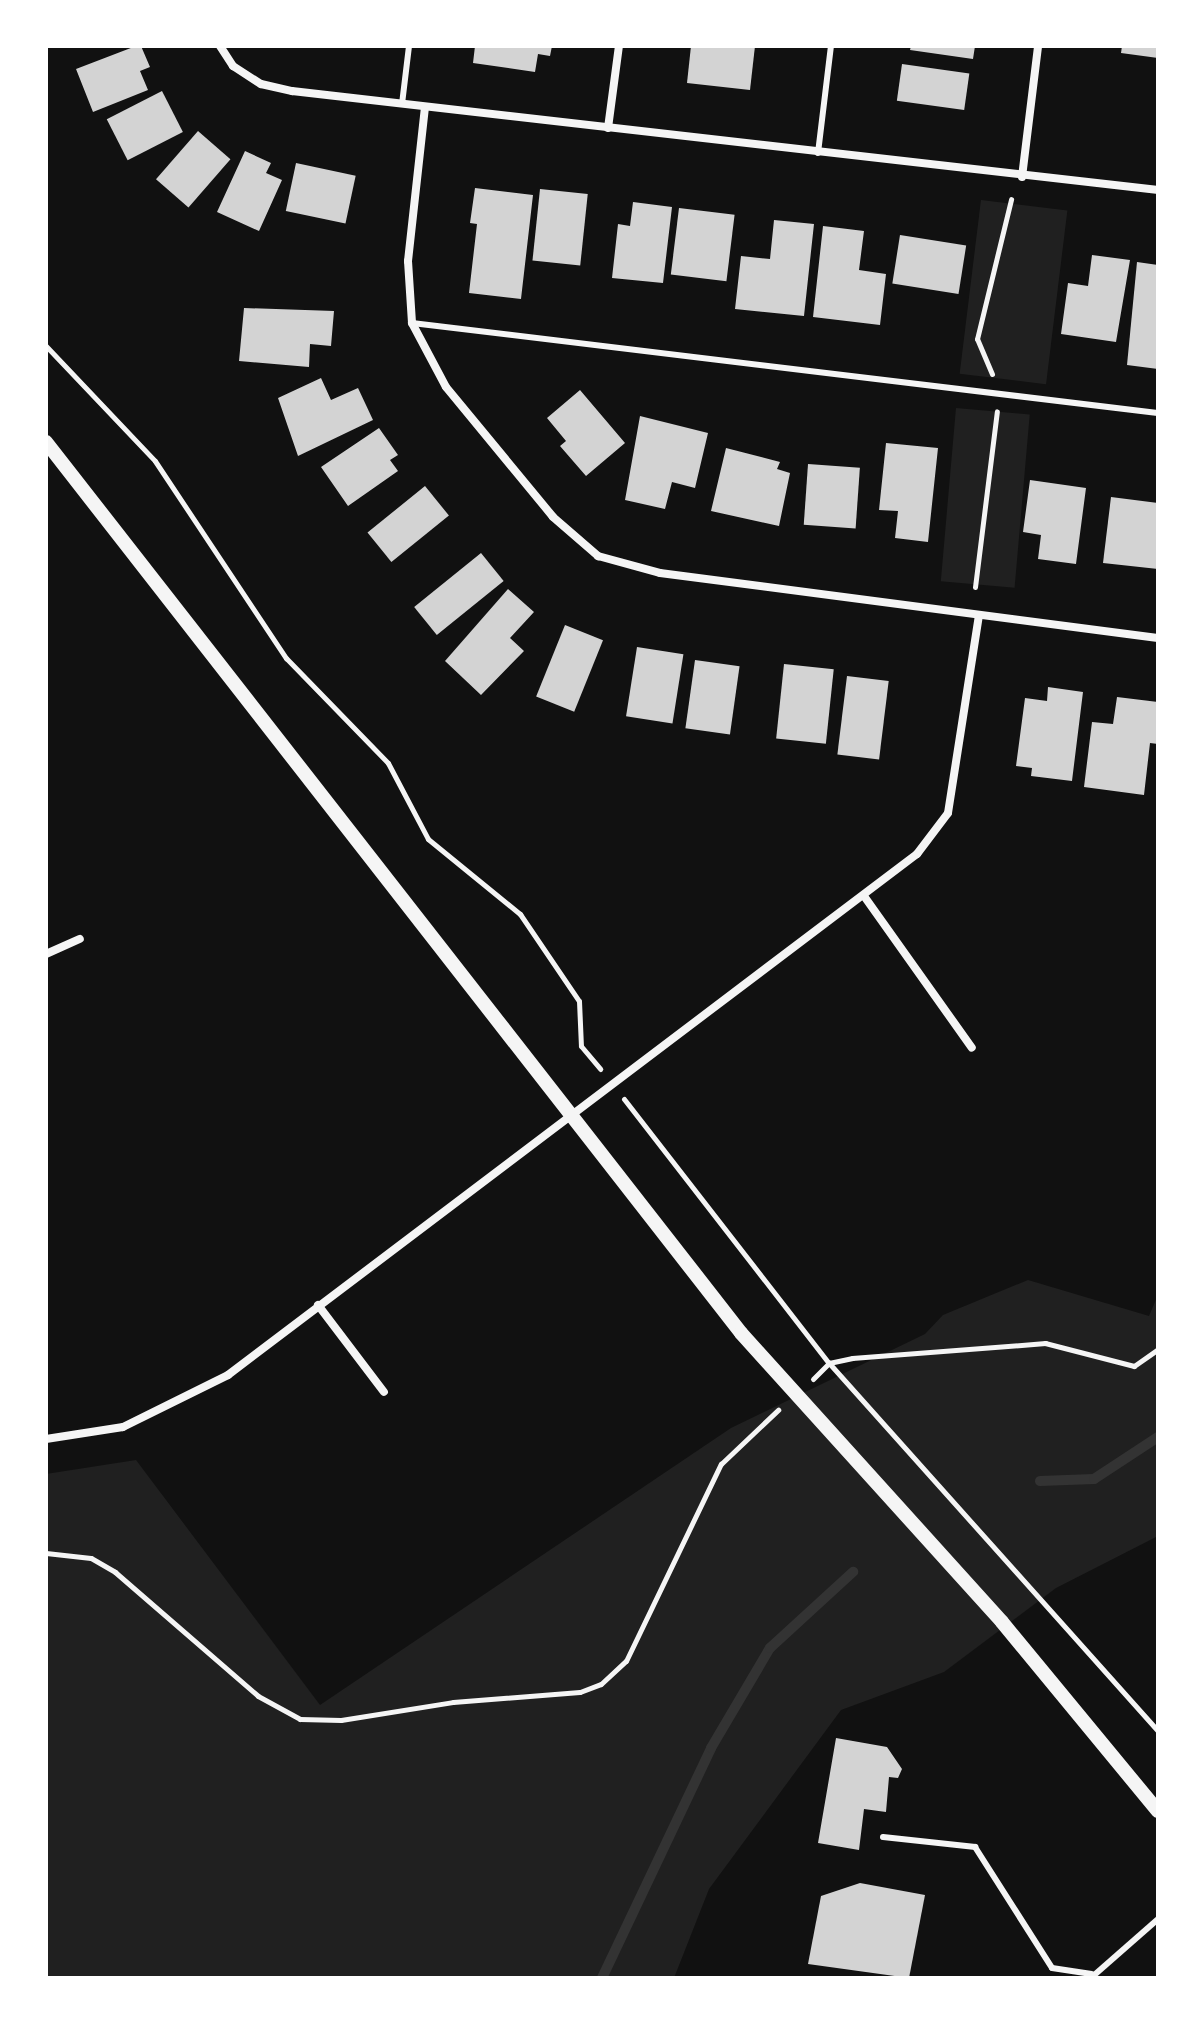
<!DOCTYPE html>
<html>
<head>
<meta charset="utf-8">
<style>
  body { margin:0 }
  #map { position:relative; width:1204px; height:2024px; overflow:hidden; background:#111; font-family:Lora,serif }
  div>[style] { position:absolute }
  [style*='--x'] { left:calc(var(--x)*1px); top:calc(var(--y)*1px); width:calc(var(--w)*1px); rotate:calc(var(--a)*1deg) }
  .green>* { inset:0; background:#202020; transform-origin:0 0 }
  .stream>* { height:10px; margin:-5px; padding:0 5px; transform-origin:5px; border-radius:5px; background:#333 }
  .building>* { inset:0; background:#d3d3d3; transform-origin:0 0 }
  .path>* { height:5px; margin:-2.5px; padding:0 2.5px; transform-origin:2.5px; border-radius:2.5px; background:#f5f5f5 }
  .service>* { height:6px; margin:-3px; padding:0 3px; transform-origin:3px; border-radius:3px; background:#f5f5f5 }
  .minor>* { height:8px; margin:-4px; padding:0 4px; transform-origin:4px; border-radius:4px; background:#f5f5f5 }
  .tertiary>* { height:14px; margin:-7px; padding:0 7px; transform-origin:7px; border-radius:7px; background:#f5f5f5 }
  span { translate:-50% -50%; white-space:nowrap; text-align:center; line-height:1.15; -webkit-text-stroke:8px #fff; paint-order:stroke }
  .frame { position:absolute; inset:0; border:48px solid #fff; pointer-events:none }
</style>
</head>
<body>
<div id="map">
  <div class="green">
    <i style="left:981px;top:200px;width:87px;height:175px;rotate:7deg"></i>
    <i style="left:956px;top:408px;width:74px;height:174px;rotate:5deg"></i>
    <i style="clip-path:polygon(1028px 1280px,1149px 1316px,1158px 1295px,1158px 1536px,1056px 1588px,944px 1672px,841px 1710px,709px 1889px,674px 1978px,46px 1978px,46px 1474px,136px 1460px,320px 1705px,731px 1428px,925px 1334px,943px 1315px)"></i>
  </div>
  <div class="stream">
    <i style="--x:1040;--y:1481;--w:54;--a:-2.1"></i>
    <i style="--x:1094;--y:1479;--w:77;--a:-33.3"></i>
    <i style="--x:602;--y:1978;--w:255;--a:-64.6"></i>
    <i style="--x:711;--y:1748;--w:116;--a:-59.5"></i>
    <i style="--x:770;--y:1648;--w:113;--a:-42.5"></i>
  </div>
  <div class="building">
    <i style="clip-path:polygon(136px 46px,141px 46px,150px 67px,140px 71px,148px 90px,93px 112px,76px 69px)"></i>
    <i style="clip-path:polygon(475px 46px,552px 46px,550px 56px,538px 54px,535px 72px,473px 63px)"></i>
    <i style="clip-path:polygon(691px 46px,755px 46px,750px 90px,687px 83px)"></i>
    <i style="clip-path:polygon(911px 46px,975px 46px,973px 59px,910px 50px)"></i>
    <i style="clip-path:polygon(1122px 46px,1158px 46px,1158px 58px,1121px 53px)"></i>
    <i style="left:902px;top:64px;width:68px;height:37px;rotate:8deg"></i>
    <i style="left:162px;top:91px;width:46px;height:62px;rotate:63deg"></i>
    <i style="left:198px;top:131px;width:43px;height:64px;rotate:41deg"></i>
    <i style="clip-path:polygon(245px 151px,271px 163px,266px 173px,282px 180px,259px 231px,217px 212px)"></i>
    <i style="left:296px;top:163px;width:61px;height:49px;rotate:12deg"></i>
    <i style="clip-path:polygon(475px 188px,533px 195px,521px 299px,469px 293px,477px 224px,470px 223px)"></i>
    <i style="left:540px;top:189px;width:48px;height:72px;rotate:6deg"></i>
    <i style="clip-path:polygon(633px 202px,672px 207px,663px 283px,612px 278px,618px 224px,630px 226px)"></i>
    <i style="left:679px;top:208px;width:56px;height:67px;rotate:7deg"></i>
    <i style="clip-path:polygon(774px 220px,814px 224px,804px 316px,735px 309px,741px 256px,770px 259px)"></i>
    <i style="clip-path:polygon(823px 226px,864px 231px,859px 270px,886px 274px,880px 325px,813px 317px)"></i>
    <i style="left:900px;top:235px;width:67px;height:49px;rotate:9deg"></i>
    <i style="clip-path:polygon(1092px 255px,1130px 260px,1116px 342px,1061px 334px,1068px 283px,1088px 286px)"></i>
    <i style="clip-path:polygon(1137px 262px,1158px 265px,1158px 369px,1127px 365px)"></i>
    <i style="clip-path:polygon(244px 308px,334px 311px,331px 346px,310px 344px,309px 367px,239px 361px)"></i>
    <i style="clip-path:polygon(321px 378px,331px 400px,358px 388px,373px 420px,298px 456px,278px 398px)"></i>
    <i style="clip-path:polygon(580px 390px,625px 443px,586px 476px,560px 446px,566px 441px,547px 418px)"></i>
    <i style="clip-path:polygon(640px 416px,708px 433px,695px 488px,672px 482px,665px 509px,625px 500px)"></i>
    <i style="clip-path:polygon(379px 428px,398px 455px,390px 460px,398px 471px,348px 506px,321px 467px)"></i>
    <i style="clip-path:polygon(886px 443px,938px 448px,928px 542px,895px 538px,898px 511px,879px 510px)"></i>
    <i style="clip-path:polygon(726px 448px,780px 462px,777px 469px,790px 473px,779px 526px,711px 511px)"></i>
    <i style="left:808px;top:464px;width:52px;height:61px;rotate:4deg"></i>
    <i style="clip-path:polygon(1030px 480px,1086px 488px,1076px 564px,1038px 559px,1041px 535px,1023px 532px)"></i>
    <i style="left:425px;top:486px;width:38px;height:74px;rotate:51deg"></i>
    <i style="clip-path:polygon(1111px 497px,1158px 503px,1158px 569px,1103px 563px)"></i>
    <i style="left:481px;top:553px;width:36px;height:86px;rotate:51deg"></i>
    <i style="clip-path:polygon(508px 589px,534px 612px,510px 638px,524px 651px,481px 695px,445px 661px)"></i>
    <i style="left:565px;top:625px;width:41px;height:77px;rotate:22deg"></i>
    <i style="left:637px;top:647px;width:47px;height:70px;rotate:9deg"></i>
    <i style="left:695px;top:660px;width:45px;height:69px;rotate:8deg"></i>
    <i style="left:784px;top:664px;width:50px;height:75px;rotate:6deg"></i>
    <i style="left:847px;top:676px;width:42px;height:79px;rotate:7deg"></i>
    <i style="clip-path:polygon(1048px 687px,1083px 692px,1072px 781px,1031px 776px,1032px 768px,1016px 766px,1025px 698px,1047px 701px)"></i>
    <i style="clip-path:polygon(1117px 697px,1158px 702px,1158px 744px,1150px 743px,1144px 795px,1084px 787px,1092px 722px,1113px 724px)"></i>
    <i style="clip-path:polygon(836px 1738px,887px 1747px,902px 1769px,898px 1778px,889px 1777px,886px 1812px,864px 1809px,859px 1850px,818px 1843px)"></i>
    <i style="clip-path:polygon(860px 1883px,925px 1895px,909px 1978px,808px 1964px,821px 1896px)"></i>
  </div>
  <div class="path">
    <i style="--x:46;--y:346;--w:158;--a:46.5"></i>
    <i style="--x:155;--y:461;--w:237;--a:56.4"></i>
    <i style="--x:286;--y:658;--w:146;--a:45.8"></i>
    <i style="--x:388;--y:763;--w:86;--a:62.2"></i>
    <i style="--x:428;--y:839;--w:119;--a:39.2"></i>
    <i style="--x:520;--y:914;--w:105;--a:55.9"></i>
    <i style="--x:579;--y:1001;--w:45;--a:87.5"></i>
    <i style="--x:581;--y:1046;--w:30;--a:50"></i>
    <i style="--x:992;--y:374;--w:38;--a:-113"></i>
    <i style="--x:977;--y:339;--w:144;--a:-76.3"></i>
    <i style="--x:975;--y:587;--w:177;--a:-82.9"></i>
    <i style="--x:624;--y:1099;--w:334;--a:52.2"></i>
    <i style="--x:829;--y:1363;--w:494;--a:48.2"></i>
    <i style="--x:813;--y:1379;--w:23;--a:-45"></i>
    <i style="--x:829;--y:1363;--w:24;--a:-12"></i>
    <i style="--x:852;--y:1358;--w:194;--a:-4.4"></i>
    <i style="--x:1045;--y:1343;--w:92;--a:14.5"></i>
    <i style="--x:1134;--y:1366;--w:29;--a:-35"></i>
    <i style="--x:46;--y:1553;--w:45;--a:6.3"></i>
    <i style="--x:91;--y:1558;--w:28;--a:30"></i>
    <i style="--x:115;--y:1572;--w:189;--a:40.9"></i>
    <i style="--x:258;--y:1696;--w:48;--a:28.7"></i>
    <i style="--x:300;--y:1719;--w:41;--a:1.4"></i>
    <i style="--x:341;--y:1720;--w:113;--a:-9.1"></i>
    <i style="--x:453;--y:1702;--w:127;--a:-4.5"></i>
    <i style="--x:580;--y:1692;--w:22;--a:-21"></i>
    <i style="--x:601;--y:1684;--w:34;--a:-43"></i>
    <i style="--x:626;--y:1661;--w:219;--a:-64.3"></i>
    <i style="--x:721;--y:1464;--w:79;--a:-43.5"></i>
  </div>
  <div class="service">
    <i style="--x:402;--y:104;--w:58;--a:-83.1"></i>
    <i style="--x:818;--y:153;--w:108;--a:-83.1"></i>
    <i style="--x:412;--y:323;--w:751;--a:6.88"></i>
    <i style="--x:883;--y:1837;--w:93;--a:6.2"></i>
    <i style="--x:975;--y:1847;--w:143;--a:57.5"></i>
    <i style="--x:1052;--y:1968;--w:40;--a:8.5"></i>
    <i style="--x:1092;--y:1977;--w:88;--a:-41.3"></i>
  </div>
  <div class="minor">
    <i style="--x:220;--y:46;--w:24;--a:57"></i>
    <i style="--x:233;--y:66;--w:33;--a:33"></i>
    <i style="--x:261;--y:84;--w:32;--a:13"></i>
    <i style="--x:292;--y:91;--w:872;--a:6.52"></i>
    <i style="--x:425;--y:107;--w:155;--a:96.3"></i>
    <i style="--x:408;--y:261;--w:62;--a:86.3"></i>
    <i style="--x:412;--y:323;--w:72;--a:62"></i>
    <i style="--x:446;--y:387;--w:168;--a:50.5"></i>
    <i style="--x:553;--y:517;--w:60;--a:40.9"></i>
    <i style="--x:598;--y:556;--w:64;--a:15.3"></i>
    <i style="--x:660;--y:573;--w:502;--a:7.44"></i>
    <i style="--x:608;--y:128;--w:83;--a:-82.4"></i>
    <i style="--x:1022;--y:177;--w:132;--a:-83"></i>
    <i style="--x:864;--y:896;--w:186;--a:54.6"></i>
    <i style="--x:46;--y:954;--w:37;--a:-24"></i>
    <i style="--x:318;--y:1305;--w:109;--a:52.8"></i>
    <i style="--x:46;--y:1439;--w:78;--a:-8.9"></i>
    <i style="--x:123;--y:1427;--w:117;--a:-26.3"></i>
    <i style="--x:228;--y:1375;--w:864;--a:-37.1"></i>
    <i style="--x:917;--y:854;--w:51;--a:-52.9"></i>
    <i style="--x:948;--y:813;--w:199;--a:-81.1"></i>
  </div>
  <div class="tertiary">
    <i style="--x:46;--y:442;--w:1130;--a:52.04"></i>
    <i style="--x:741;--y:1333;--w:389;--a:47.9"></i>
    <i style="--x:1002;--y:1622;--w:245;--a:50.5"></i>
  </div>
  <div class="frame"></div>
</div>
</body>
</html>
